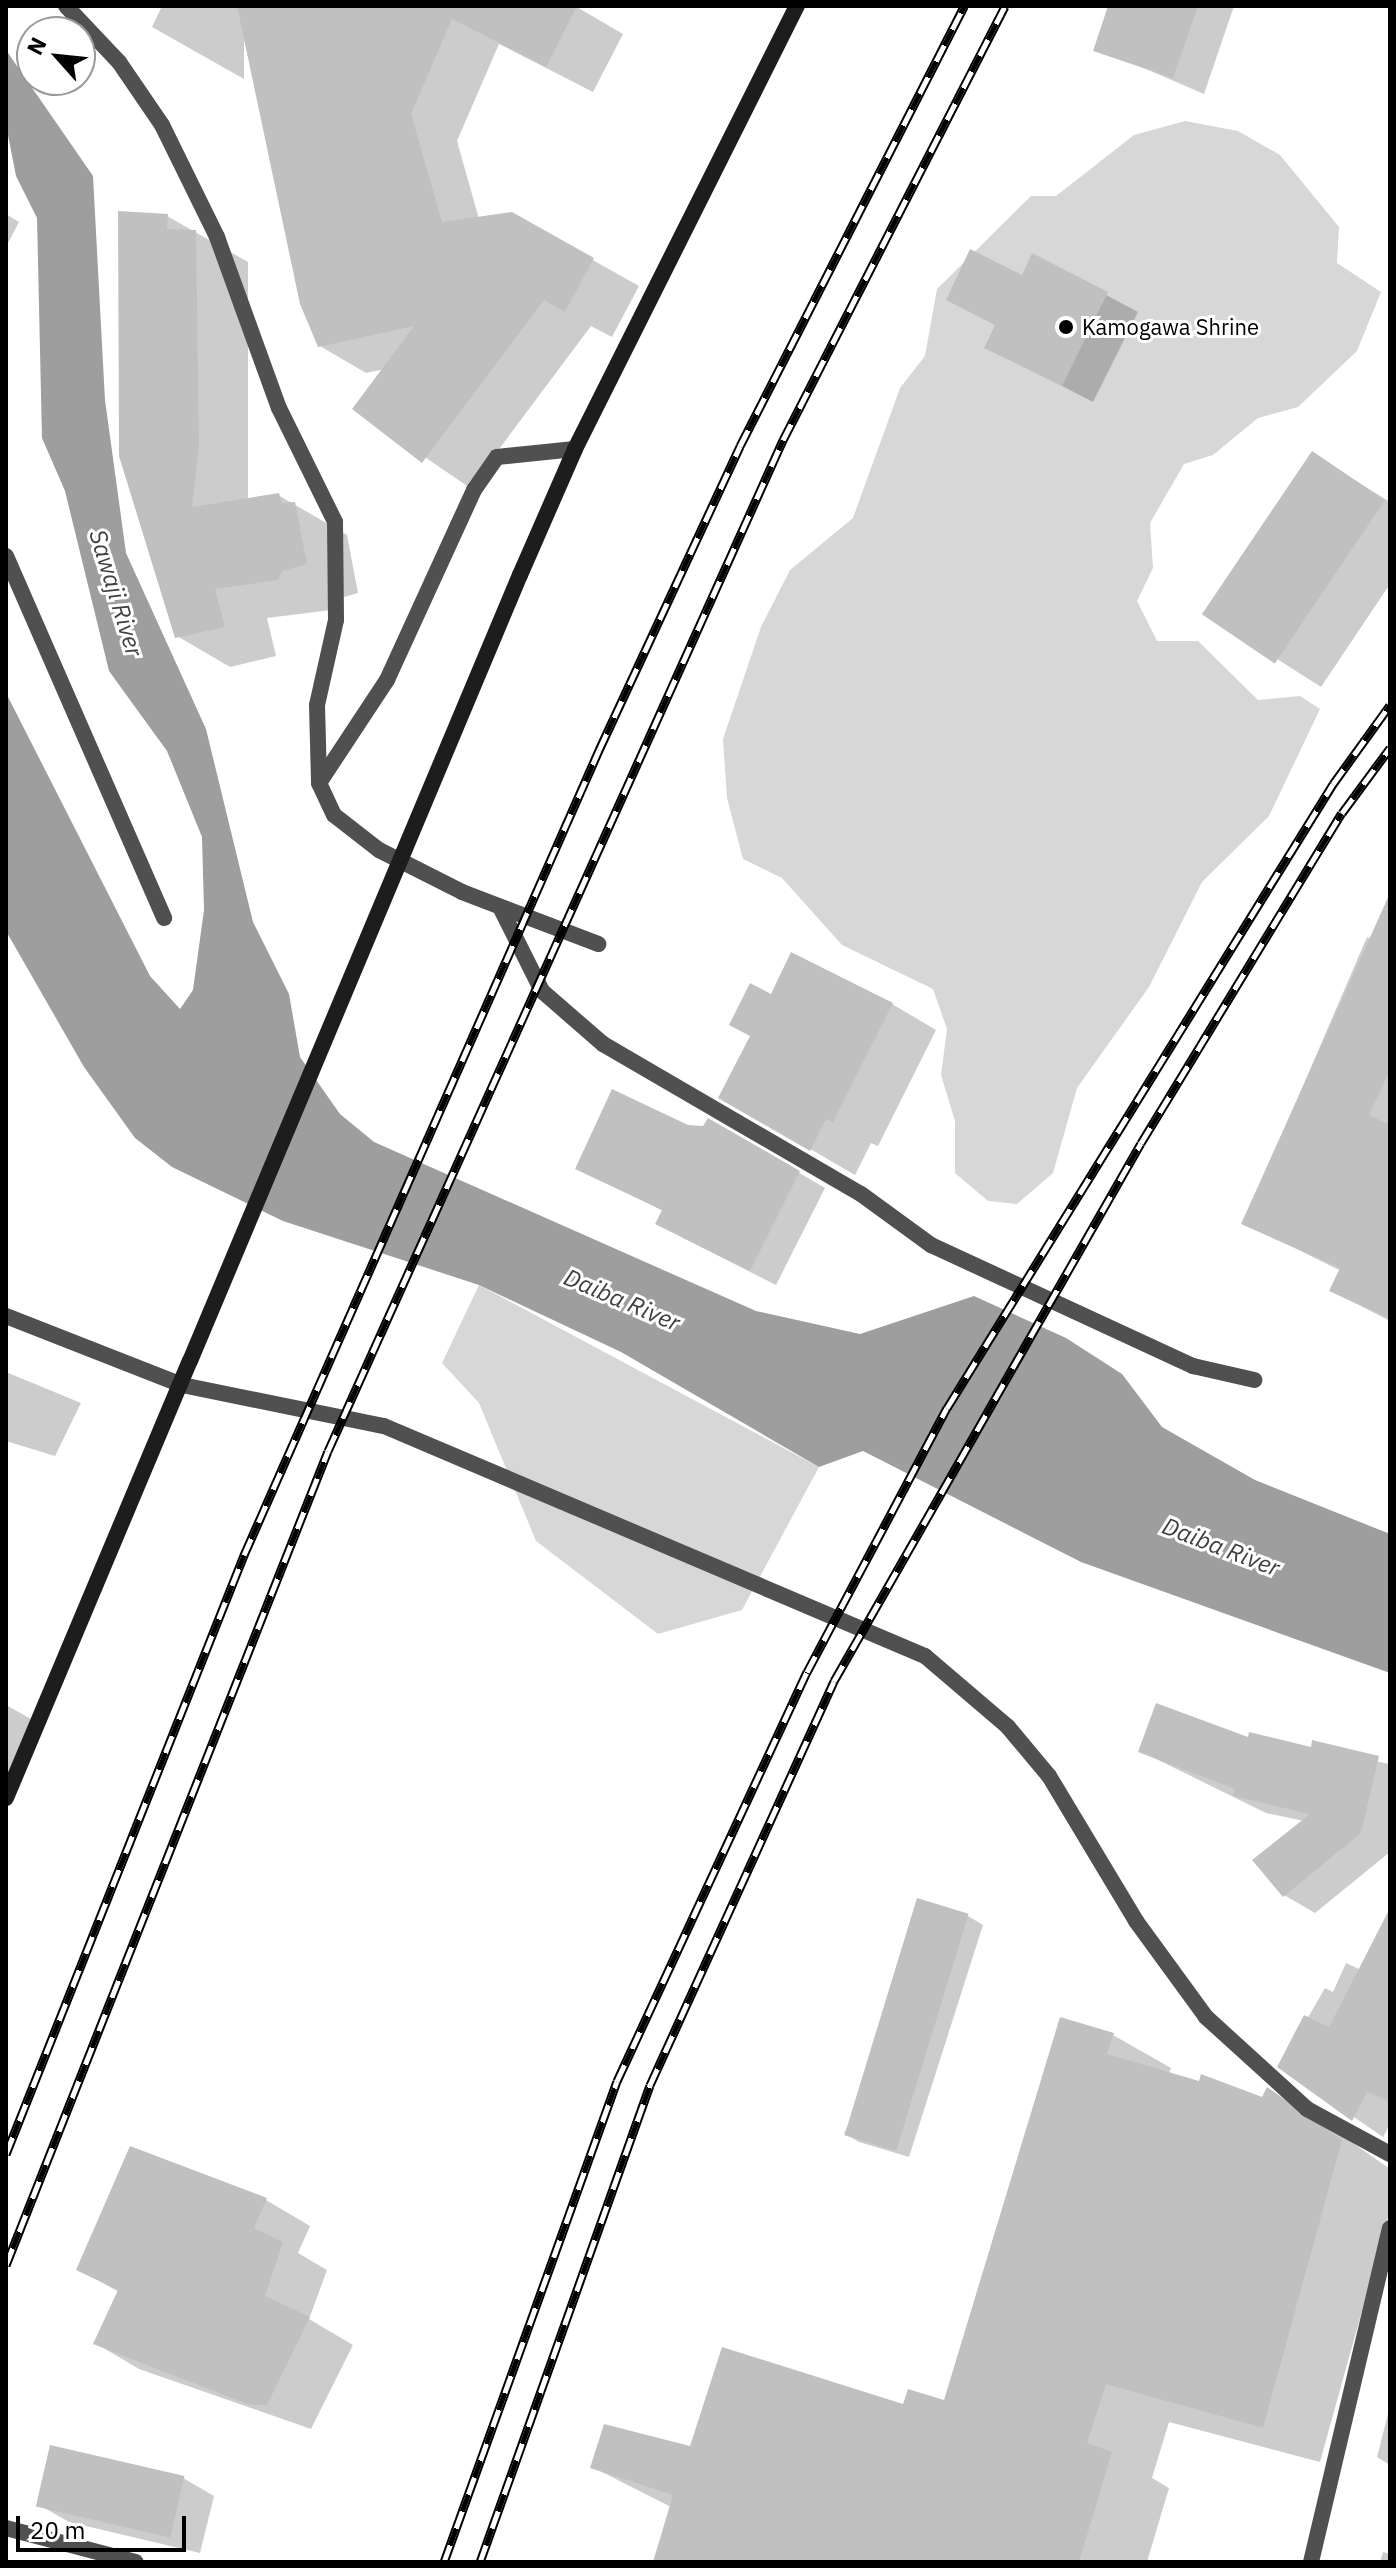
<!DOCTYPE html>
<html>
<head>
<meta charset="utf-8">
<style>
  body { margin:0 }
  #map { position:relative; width:1396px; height:2568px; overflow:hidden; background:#fff; font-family:"IBM Plex Sans",sans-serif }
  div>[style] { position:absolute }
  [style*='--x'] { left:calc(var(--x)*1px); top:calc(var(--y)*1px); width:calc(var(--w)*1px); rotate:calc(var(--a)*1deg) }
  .green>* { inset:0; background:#d7d7d7 }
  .water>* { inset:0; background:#9e9e9e }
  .shadow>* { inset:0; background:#0003 }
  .building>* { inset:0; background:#c0c0c0; transform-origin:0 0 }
  .street>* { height:16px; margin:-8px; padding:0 8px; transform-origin:8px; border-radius:8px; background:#505050 }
  .secondary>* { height:16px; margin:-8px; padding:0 8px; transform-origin:8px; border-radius:8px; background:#1d1d1d }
  .rail>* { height:9px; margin-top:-4.5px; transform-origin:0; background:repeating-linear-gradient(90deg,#fff 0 18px,#000 0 36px); box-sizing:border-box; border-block:2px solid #000 }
  .secondary-bridge>* { height:16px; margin:-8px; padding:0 8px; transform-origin:8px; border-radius:8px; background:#1d1d1d }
  .dots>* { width:22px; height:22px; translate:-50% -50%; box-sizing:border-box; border:4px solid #fff; border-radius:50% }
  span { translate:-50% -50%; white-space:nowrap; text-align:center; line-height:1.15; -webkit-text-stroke:6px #fff; paint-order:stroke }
  .poi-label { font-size:22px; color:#000 }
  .left { translate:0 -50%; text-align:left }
  .water-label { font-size:24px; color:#3f3f3f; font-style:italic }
  .frame { position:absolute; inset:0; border:8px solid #000; pointer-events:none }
  .north { position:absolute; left:16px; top:16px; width:80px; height:80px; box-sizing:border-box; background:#fff; border:2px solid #999; border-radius:50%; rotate:297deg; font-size:22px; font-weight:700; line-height:32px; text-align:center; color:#000 }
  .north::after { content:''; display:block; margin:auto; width:28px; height:36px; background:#000; clip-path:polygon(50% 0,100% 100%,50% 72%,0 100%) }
  .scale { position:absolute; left:16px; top:2516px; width:170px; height:36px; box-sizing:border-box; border:4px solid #000; border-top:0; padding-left:10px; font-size:24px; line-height:28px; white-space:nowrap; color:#000; -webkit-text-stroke:6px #fff; paint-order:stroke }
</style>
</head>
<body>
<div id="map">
  <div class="green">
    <i style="clip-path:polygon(1185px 121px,1238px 131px,1280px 155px,1339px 227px,1337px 263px,1381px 292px,1357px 351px,1298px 407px,1258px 418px,1213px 455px,1184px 464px,1150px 523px,1153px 568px,1137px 601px,1157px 641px,1198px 641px,1258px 700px,1300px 696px,1320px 709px,1269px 816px,1202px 882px,1149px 987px,1077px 1088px,1053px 1173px,1017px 1204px,988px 1201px,955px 1173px,955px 1121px,941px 1075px,947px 1029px,933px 989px,842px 945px,782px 878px,743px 859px,727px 798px,723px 739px,761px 627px,790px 570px,853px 518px,900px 388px,925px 356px,937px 289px,1031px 196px,1056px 196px,1134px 135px)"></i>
    <i style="clip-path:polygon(479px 1285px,819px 1467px,742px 1610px,658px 1634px,536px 1541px,479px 1403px,442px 1363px)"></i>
  </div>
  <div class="water">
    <i style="clip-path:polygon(6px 50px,93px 176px,105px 400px,126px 553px,206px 729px,253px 922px,289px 994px,300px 1057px,340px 1114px,374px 1142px,756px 1311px,860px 1334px,974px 1296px,1066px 1338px,1122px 1374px,1162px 1427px,1255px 1480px,1390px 1534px,1390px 1673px,1081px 1562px,863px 1451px,819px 1467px,621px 1352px,479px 1285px,283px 1221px,172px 1167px,135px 1138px,84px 1067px,6px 931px,6px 693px,150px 976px,180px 1009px,193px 990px,204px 910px,202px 837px,167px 751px,109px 671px,65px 491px,42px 438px,37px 218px,16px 176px,6px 125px)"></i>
  </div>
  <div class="shadow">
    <i style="clip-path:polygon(162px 6px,575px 6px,623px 34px,593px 92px,499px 44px,457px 141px,479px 219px,511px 214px,639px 286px,612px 337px,591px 326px,470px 488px,355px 409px,385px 369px,366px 373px,320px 346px,244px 39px,244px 79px,152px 27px)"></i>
    <i style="clip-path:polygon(1166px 6px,1234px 6px,1204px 94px,1125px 60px)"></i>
    <i style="clip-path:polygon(6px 214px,19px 222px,6px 247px)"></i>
    <i style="clip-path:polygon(167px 216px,248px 262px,248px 500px,278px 495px,347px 535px,358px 593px,334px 600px,331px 610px,267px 618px,276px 656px,230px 667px,177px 636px,121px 456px)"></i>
    <i style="clip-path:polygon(1033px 256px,1138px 312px,1093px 402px,987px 347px,997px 326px,948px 299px,1023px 278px)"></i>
    <i style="clip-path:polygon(1312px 454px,1390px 502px,1390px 584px,1321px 687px,1208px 615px)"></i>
    <i style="clip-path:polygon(1367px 937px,1390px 945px,1390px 1321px,1332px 1291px,1341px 1271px,1244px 1223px)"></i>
    <i style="clip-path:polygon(772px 997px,892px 1004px,936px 1030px,878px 1146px,871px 1143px,855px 1175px,721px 1097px)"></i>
    <i style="clip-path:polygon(709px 1120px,825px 1188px,776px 1285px,683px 1238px,663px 1211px,578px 1168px,687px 1127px,705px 1129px)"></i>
    <i style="clip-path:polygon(6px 1372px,81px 1403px,55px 1456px,6px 1441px)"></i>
    <i style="clip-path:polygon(6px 1705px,31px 1719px,6px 1786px)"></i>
    <i style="clip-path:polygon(1312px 1749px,1390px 1764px,1390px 1852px,1315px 1913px,1284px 1895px,1304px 1821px,1266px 1813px,1140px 1751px)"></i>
    <i style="clip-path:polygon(1390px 1912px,1390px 2124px,1383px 2137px,1280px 2066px,1325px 1988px,1333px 1992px,1346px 1963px,1361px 1970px)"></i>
    <i style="clip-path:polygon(968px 1916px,983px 1925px,909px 2157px,859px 2142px,844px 2133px)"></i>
    <i style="clip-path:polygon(1113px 2035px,1171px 2068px,1169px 2074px,1326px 2124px,1390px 2169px,1390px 2210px,1320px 2462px,1169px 2422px,1152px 2478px,1169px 2488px,1147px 2562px,655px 2562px,671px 2507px,592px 2467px,946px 2402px)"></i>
    <i style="clip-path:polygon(266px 2200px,310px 2226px,298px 2253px,327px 2270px,309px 2319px,353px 2345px,311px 2429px,139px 2369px,95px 2343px,119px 2292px,78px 2269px)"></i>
    <i style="clip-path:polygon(1390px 2406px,1390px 2465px,1377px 2457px)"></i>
    <i style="clip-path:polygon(183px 2478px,214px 2496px,200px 2553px,69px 2522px,39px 2505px)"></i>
    <i style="clip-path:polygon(1383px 2552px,1390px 2554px,1390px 2562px,1380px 2562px)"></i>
  </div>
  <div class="building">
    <i style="clip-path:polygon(237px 6px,577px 6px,546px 67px,452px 19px,411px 114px,442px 222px,512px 212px,594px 258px,565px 312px,544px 300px,422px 463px,352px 409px,414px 326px,318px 347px,300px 304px)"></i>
    <i style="clip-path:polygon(1108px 6px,1198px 6px,1173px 78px,1093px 51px)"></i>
    <i style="clip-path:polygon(118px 211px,168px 214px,167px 229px,196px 230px,199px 447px,192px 507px,279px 493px,282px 503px,295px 502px,307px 564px,282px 571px,278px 580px,215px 589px,225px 627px,175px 638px,119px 456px)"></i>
    <i style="clip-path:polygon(970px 249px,1022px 275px,1032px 253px,1108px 292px,1062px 386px,984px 348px,995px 325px,946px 300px)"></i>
    <i style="left:1312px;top:451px;width:88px;height:197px;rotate:34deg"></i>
    <i style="clip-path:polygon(1390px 893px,1390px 1070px,1369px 1115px,1390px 1125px,1390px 1319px,1329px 1291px,1340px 1268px,1241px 1224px)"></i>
    <i style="clip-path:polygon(791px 952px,893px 1003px,833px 1122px,826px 1119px,810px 1151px,718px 1098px,750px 1036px,729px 1025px,750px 983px,771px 994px)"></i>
    <i style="clip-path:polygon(612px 1089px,688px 1125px,703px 1126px,708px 1118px,800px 1171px,750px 1271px,655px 1224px,662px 1210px,575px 1169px)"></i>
    <i style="clip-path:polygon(1156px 1703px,1248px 1737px,1249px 1732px,1311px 1747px,1312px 1740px,1379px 1756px,1361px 1833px,1283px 1897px,1252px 1860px,1310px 1814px,1233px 1796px,1235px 1789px,1138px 1752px)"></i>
    <i style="left:917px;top:1898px;width:54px;height:248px;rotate:17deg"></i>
    <i style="clip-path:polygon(1390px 1908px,1390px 2102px,1367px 2092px,1352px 2121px,1277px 2067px,1304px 2015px,1329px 2027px)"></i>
    <i style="clip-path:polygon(1060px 2017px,1114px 2033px,1107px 2054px,1199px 2081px,1201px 2074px,1262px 2097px,1267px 2087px,1342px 2140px,1263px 2428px,1106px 2384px,1087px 2443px,1112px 2452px,1079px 2562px,653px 2562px,673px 2495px,590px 2468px,604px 2424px,690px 2446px,722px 2347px,903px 2404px,908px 2389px,944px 2400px)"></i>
    <i style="clip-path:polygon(130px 2146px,267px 2198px,254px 2228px,283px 2242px,265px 2296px,310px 2317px,267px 2405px,250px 2405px,93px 2344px,118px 2290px,76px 2270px)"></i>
    <i style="left:50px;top:2445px;width:138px;height:63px;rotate:13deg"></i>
  </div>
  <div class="street">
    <i style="--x:66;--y:6;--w:77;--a:46.6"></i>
    <i style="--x:119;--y:62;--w:76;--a:55.7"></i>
    <i style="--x:162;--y:125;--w:125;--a:63.8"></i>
    <i style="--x:217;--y:237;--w:182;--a:70.1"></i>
    <i style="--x:279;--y:408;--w:127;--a:63.8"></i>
    <i style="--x:335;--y:522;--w:98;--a:89.4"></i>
    <i style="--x:336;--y:620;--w:87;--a:102.6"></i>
    <i style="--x:317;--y:705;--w:78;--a:88.5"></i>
    <i style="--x:319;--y:783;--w:35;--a:65"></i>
    <i style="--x:334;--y:815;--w:57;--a:37.9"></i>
    <i style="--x:379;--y:850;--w:93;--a:26.8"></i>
    <i style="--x:462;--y:892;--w:146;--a:20.9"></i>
    <i style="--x:6;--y:556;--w:395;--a:66.4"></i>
    <i style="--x:319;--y:783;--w:123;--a:-56.6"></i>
    <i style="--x:387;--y:680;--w:209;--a:-65.4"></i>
    <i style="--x:474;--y:490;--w:40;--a:-55.1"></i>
    <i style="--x:497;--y:457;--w:78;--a:-5.9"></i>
    <i style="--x:500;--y:907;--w:94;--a:63.4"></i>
    <i style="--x:542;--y:991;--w:81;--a:41"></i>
    <i style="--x:603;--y:1044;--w:298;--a:30.2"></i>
    <i style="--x:861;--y:1194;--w:87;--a:36.1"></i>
    <i style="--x:931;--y:1245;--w:289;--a:24.8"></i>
    <i style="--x:1193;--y:1366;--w:63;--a:12.9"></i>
    <i style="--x:6;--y:1316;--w:189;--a:21.4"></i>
    <i style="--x:182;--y:1385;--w:206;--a:11.5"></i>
    <i style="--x:384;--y:1426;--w:588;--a:23.03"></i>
    <i style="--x:925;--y:1656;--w:109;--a:40.5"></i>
    <i style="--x:1008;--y:1727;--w:64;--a:50.1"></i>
    <i style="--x:1049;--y:1776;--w:169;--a:59"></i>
    <i style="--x:1136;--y:1921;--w:119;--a:53.9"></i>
    <i style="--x:1206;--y:2017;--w:137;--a:42.3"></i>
    <i style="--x:1307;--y:2109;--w:94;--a:28.5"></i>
    <i style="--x:6;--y:2528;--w:134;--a:14.7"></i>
    <i style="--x:1311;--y:2562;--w:343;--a:-76.7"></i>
  </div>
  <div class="secondary">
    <i style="--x:520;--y:575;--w:137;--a:-66.4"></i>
    <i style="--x:575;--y:449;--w:496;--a:-63.4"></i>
    <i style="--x:6;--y:1798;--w:474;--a:-67.2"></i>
  </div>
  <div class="rail">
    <i style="--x:6;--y:2154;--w:645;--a:-68.33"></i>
    <i style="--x:244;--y:1555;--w:880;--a:-66.2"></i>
    <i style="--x:599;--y:750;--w:335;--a:-65.1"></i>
    <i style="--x:740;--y:446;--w:494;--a:-63"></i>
    <i style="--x:6;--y:2265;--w:875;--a:-68.42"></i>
    <i style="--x:328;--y:1451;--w:1109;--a:-65.77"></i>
    <i style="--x:783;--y:440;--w:487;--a:-62.9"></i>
    <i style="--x:444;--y:2562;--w:511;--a:-70.22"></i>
    <i style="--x:617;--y:2081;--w:451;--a:-65.1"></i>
    <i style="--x:807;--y:1672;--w:299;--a:-62.1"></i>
    <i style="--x:947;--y:1408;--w:734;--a:-58.26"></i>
    <i style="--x:1333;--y:784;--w:97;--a:-54.2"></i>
    <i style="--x:480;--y:2562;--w:506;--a:-70.38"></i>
    <i style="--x:650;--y:2085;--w:444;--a:-65.5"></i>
    <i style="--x:834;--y:1681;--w:619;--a:-60.29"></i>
    <i style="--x:1141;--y:1143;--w:386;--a:-58.7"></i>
    <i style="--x:1342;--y:813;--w:81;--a:-53.6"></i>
  </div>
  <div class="secondary-bridge">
    <i style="--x:190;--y:1361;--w:852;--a:-67.23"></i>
  </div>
  <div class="dots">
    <i style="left:1066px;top:327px;background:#000"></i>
  </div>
  <div class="poi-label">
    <span class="left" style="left:1082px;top:327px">Kamogawa Shrine</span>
  </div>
  <div class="water-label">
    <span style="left:116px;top:593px;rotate:73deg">Sawaji River</span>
    <span style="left:622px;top:1300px;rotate:23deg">Daiba River</span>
    <span style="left:1221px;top:1547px;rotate:21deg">Daiba River</span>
  </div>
  <div class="frame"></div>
  <div class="north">N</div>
  <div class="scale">20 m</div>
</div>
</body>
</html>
